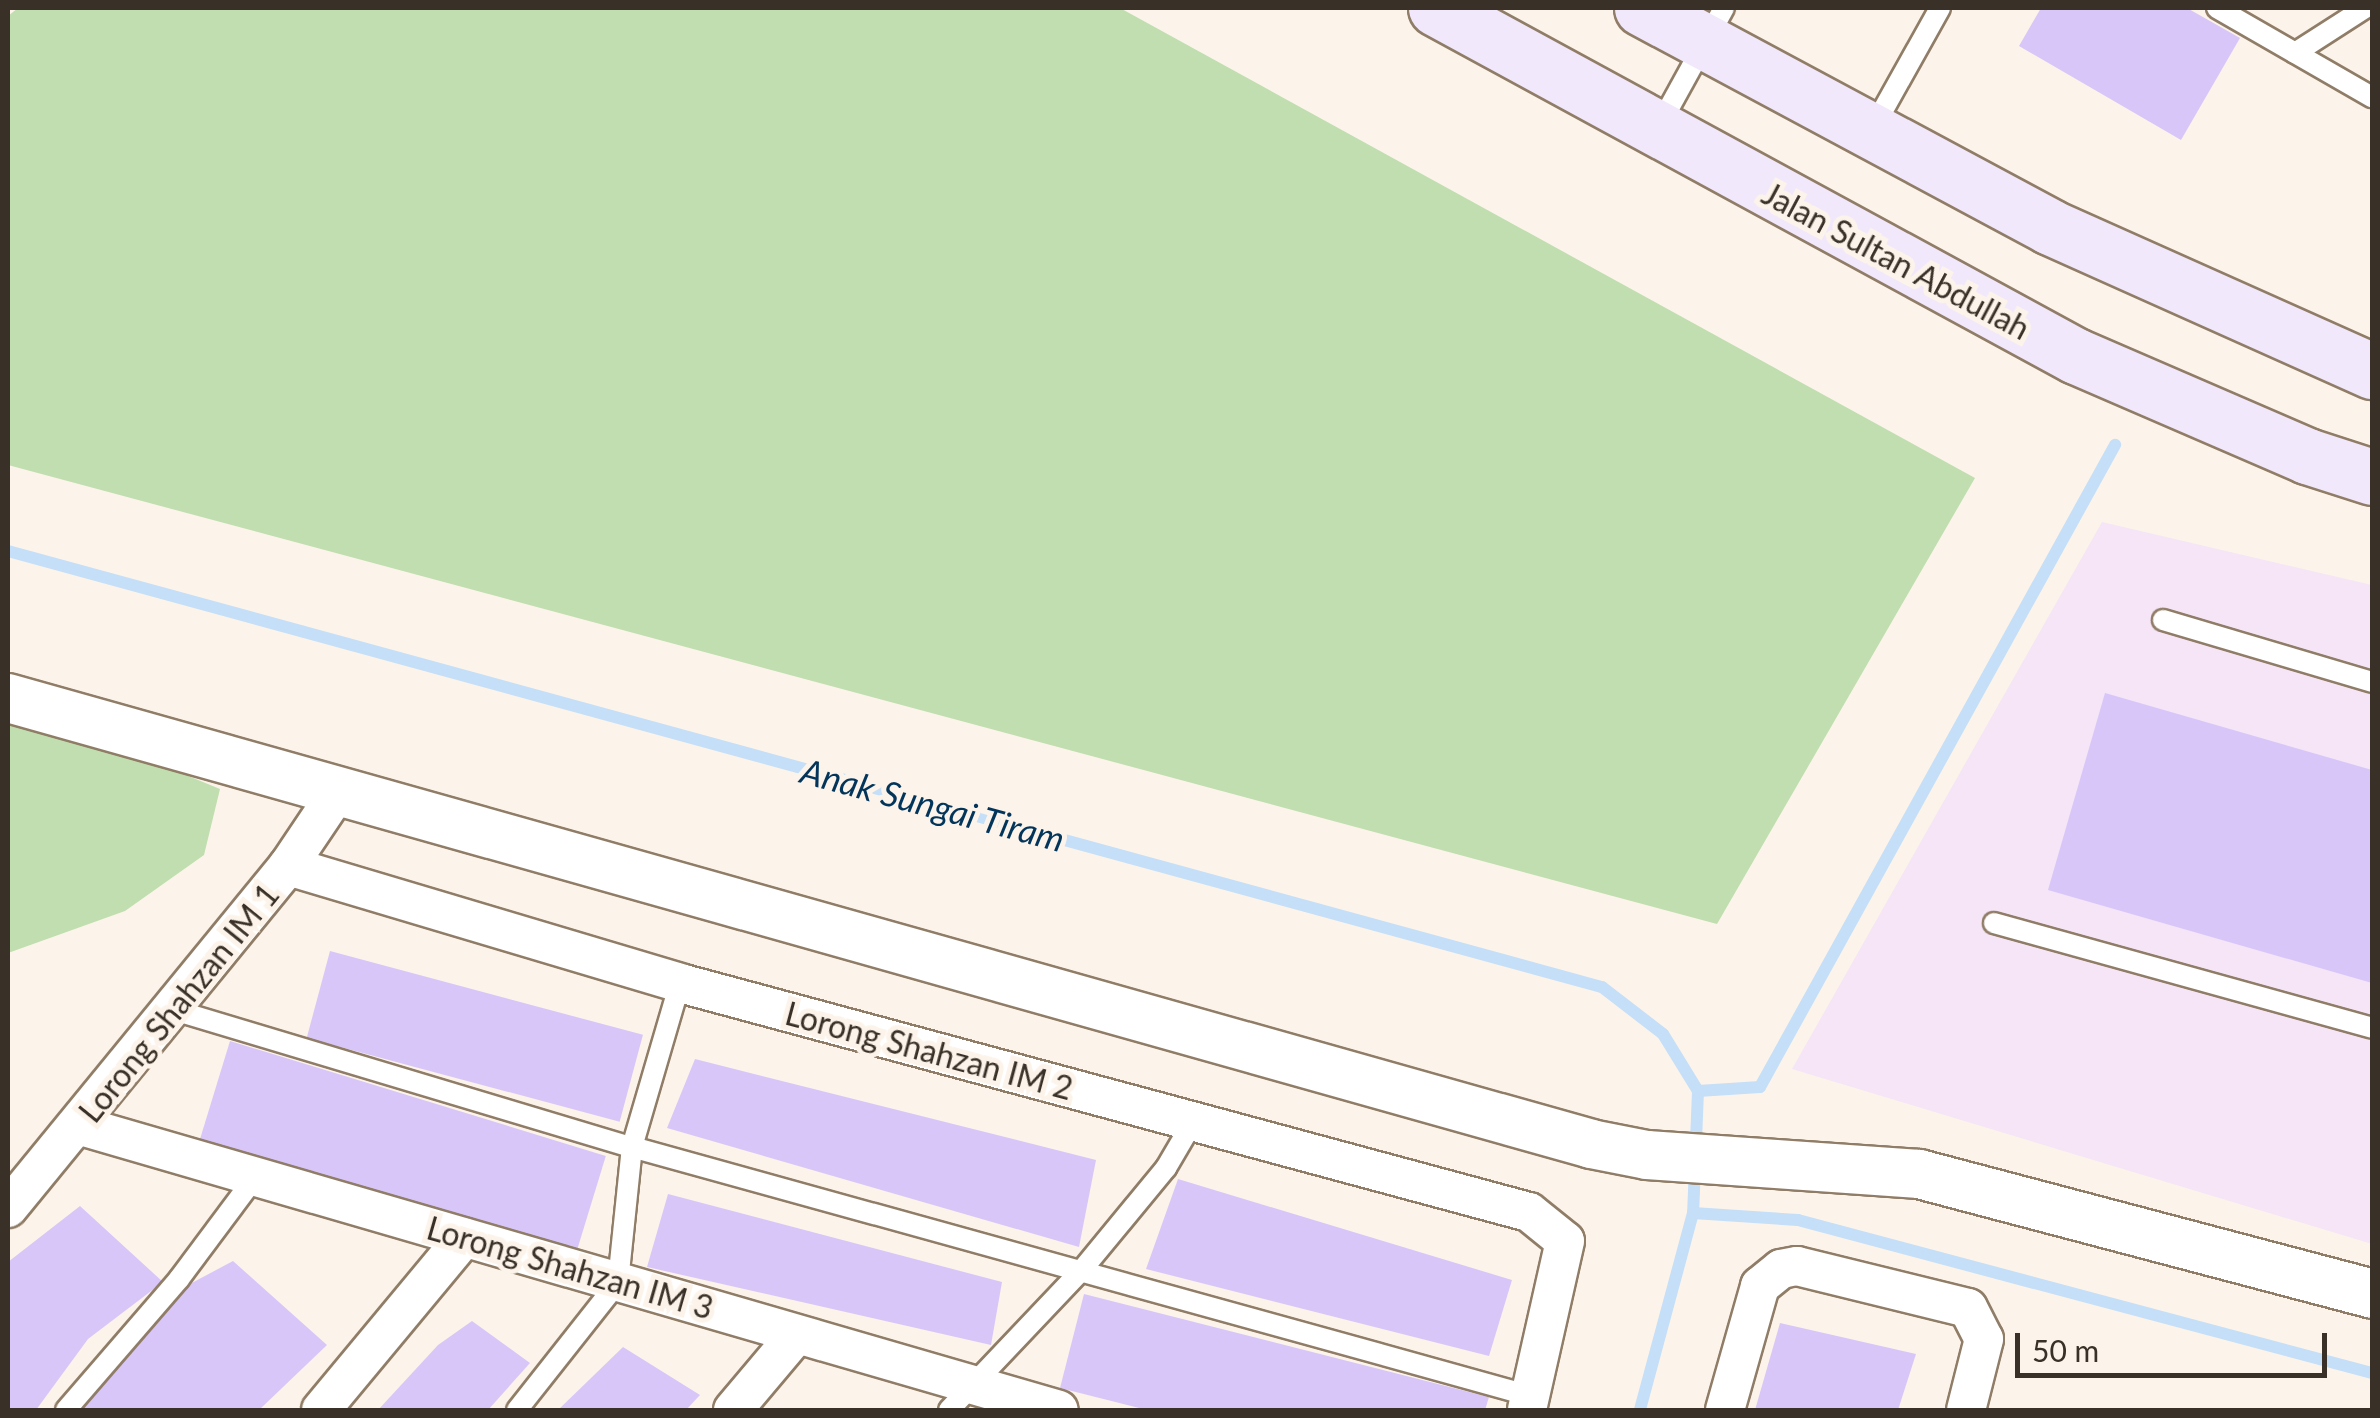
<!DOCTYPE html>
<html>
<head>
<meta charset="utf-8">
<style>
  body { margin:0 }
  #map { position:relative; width:2380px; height:1418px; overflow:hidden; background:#fcf4ea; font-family:Lato,sans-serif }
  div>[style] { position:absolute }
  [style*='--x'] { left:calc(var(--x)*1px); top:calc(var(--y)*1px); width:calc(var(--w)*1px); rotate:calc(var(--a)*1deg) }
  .industrial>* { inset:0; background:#f5e5f7 }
  .green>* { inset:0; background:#c0deaf }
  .stream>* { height:12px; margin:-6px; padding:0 6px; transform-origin:6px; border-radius:6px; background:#c5dff8 }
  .building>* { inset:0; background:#d8c6f9; transform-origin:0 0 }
  .roads { filter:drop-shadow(2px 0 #907d67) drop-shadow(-2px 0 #907d67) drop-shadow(0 2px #907d67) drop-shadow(0 -2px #907d67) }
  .service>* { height:20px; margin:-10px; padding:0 10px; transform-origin:10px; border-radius:10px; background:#fff }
  .minor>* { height:38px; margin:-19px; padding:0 19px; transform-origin:19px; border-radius:19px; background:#fff }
  .tertiary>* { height:48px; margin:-24px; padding:0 24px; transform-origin:24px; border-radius:24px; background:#fff }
  .secondary>* { height:55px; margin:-27.5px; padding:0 27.5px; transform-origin:27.5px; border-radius:27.5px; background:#f1e8fb }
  span { translate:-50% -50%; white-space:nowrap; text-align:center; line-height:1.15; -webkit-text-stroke:10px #fcf4ea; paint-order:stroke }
  .street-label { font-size:32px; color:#393127 }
  .water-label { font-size:35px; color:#03355b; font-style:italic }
  .frame { position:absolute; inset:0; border:10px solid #393127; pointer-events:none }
  .scale { position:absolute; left:2015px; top:1333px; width:312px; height:45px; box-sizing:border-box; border:5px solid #393127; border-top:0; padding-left:12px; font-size:30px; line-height:35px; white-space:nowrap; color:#393127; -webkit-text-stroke:8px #fcf4ea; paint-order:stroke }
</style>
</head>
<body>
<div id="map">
  <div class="industrial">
    <i style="clip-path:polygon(2102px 522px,2372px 585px,2372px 1244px,1792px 1069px)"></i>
  </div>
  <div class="green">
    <i style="clip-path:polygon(18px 8px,1120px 8px,1975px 478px,1717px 924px,8px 465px,8px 16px)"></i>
    <i style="clip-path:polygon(8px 702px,220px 789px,204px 855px,125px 911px,8px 953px)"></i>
  </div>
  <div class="stream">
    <i style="--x:8;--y:551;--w:1653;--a:15.3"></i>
    <i style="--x:1602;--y:987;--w:77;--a:37.6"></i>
    <i style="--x:1663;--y:1034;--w:67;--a:58.4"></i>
    <i style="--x:1698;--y:1091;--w:122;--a:92.3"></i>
    <i style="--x:1693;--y:1213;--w:204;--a:105.1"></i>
    <i style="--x:1698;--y:1091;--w:62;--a:-3.7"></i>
    <i style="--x:1760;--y:1087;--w:734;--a:-61.06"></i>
    <i style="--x:1693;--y:1213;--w:105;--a:3.8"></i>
    <i style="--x:1798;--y:1220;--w:594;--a:14.93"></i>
  </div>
  <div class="building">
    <i style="clip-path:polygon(2041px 8px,2187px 8px,2240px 38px,2181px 140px,2019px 46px)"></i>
    <i style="clip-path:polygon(2105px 693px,2372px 770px,2372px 983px,2048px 890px)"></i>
    <i style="left:330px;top:951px;width:324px;height:90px;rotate:15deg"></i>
    <i style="left:230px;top:1041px;width:393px;height:113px;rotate:17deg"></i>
    <i style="clip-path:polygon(695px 1059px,1096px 1160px,1079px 1247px,667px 1128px)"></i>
    <i style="clip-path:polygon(1178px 1179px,1512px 1280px,1489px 1356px,1146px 1269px)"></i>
    <i style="clip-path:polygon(668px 1194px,1002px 1282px,991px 1345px,647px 1267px)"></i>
    <i style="clip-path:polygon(80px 1206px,163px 1282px,88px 1339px,36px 1410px,8px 1410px,8px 1262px)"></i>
    <i style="clip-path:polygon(233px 1261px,327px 1345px,259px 1410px,79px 1410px,188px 1285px)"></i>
    <i style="clip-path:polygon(1084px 1294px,1489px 1397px,1485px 1410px,1147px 1410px,1060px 1388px)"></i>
    <i style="clip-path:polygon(472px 1321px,530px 1363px,488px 1410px,378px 1410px,438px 1345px)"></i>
    <i style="clip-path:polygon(1780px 1323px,1916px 1354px,1898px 1410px,1755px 1410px)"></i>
    <i style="clip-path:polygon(623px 1347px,700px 1395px,686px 1410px,558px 1410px)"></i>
  </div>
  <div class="roads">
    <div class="service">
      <i style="--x:2217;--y:8;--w:179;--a:29.9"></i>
      <i style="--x:2295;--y:53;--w:83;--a:-32.7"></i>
      <i style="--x:1658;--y:128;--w:137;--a:-61.2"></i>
      <i style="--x:1873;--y:128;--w:137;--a:-60.8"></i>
      <i style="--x:2163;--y:620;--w:218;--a:16.5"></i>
      <i style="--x:1994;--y:923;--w:392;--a:15.5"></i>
      <i style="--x:174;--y:1010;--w:478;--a:16.7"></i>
      <i style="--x:632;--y:1147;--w:933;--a:15.48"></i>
      <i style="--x:66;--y:1410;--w:173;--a:-49.2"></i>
      <i style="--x:179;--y:1279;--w:127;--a:-53.3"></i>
      <i style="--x:517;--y:1410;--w:163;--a:-51.7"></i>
      <i style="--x:618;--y:1282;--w:136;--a:-84.1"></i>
      <i style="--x:632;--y:1147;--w:171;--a:-73.7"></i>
      <i style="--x:949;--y:1410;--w:192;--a:-46.5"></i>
      <i style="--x:1081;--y:1271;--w:134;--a:-50.5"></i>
      <i style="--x:1166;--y:1168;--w:53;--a:-59.6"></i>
    </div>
    <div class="minor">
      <i style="--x:288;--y:866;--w:409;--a:16.6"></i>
      <i style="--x:680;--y:983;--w:879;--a:15.1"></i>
      <i style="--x:1529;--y:1212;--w:46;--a:38.9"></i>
      <i style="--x:1565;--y:1241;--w:173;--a:102.7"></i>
      <i style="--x:81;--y:1126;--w:1018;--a:16.19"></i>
      <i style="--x:8;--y:1208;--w:442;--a:-50.7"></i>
      <i style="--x:288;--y:866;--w:92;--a:-56.1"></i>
      <i style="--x:321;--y:1410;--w:224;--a:-50.3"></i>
      <i style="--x:733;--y:1410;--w:99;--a:-49.9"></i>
      <i style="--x:1725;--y:1410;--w:129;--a:-74.2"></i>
      <i style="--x:1760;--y:1286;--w:27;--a:-39"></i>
      <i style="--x:1781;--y:1269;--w:16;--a:-11"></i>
      <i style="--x:1797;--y:1266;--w:176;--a:13.8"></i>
      <i style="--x:1968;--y:1308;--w:35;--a:63"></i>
      <i style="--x:1984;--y:1339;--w:73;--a:104.2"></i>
    </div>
    <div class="tertiary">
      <i style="--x:8;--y:698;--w:1645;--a:15.73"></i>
      <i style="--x:1591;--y:1144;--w:57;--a:11.1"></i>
      <i style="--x:1647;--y:1155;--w:273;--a:4"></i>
      <i style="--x:1919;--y:1174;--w:469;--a:14.8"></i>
    </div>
    <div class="secondary">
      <i style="--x:1436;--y:8;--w:728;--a:28.54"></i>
      <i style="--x:2076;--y:356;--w:252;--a:23.4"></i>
      <i style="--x:2307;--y:456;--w:68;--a:17.9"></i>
      <i style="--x:1642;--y:8;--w:463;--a:28.2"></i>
      <i style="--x:2050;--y:227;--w:353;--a:24.1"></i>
    </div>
  </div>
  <div class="street-label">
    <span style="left:1896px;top:261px;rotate:28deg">Jalan Sultan Abdullah</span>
    <span style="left:179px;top:1003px;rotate:-51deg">Lorong Shahzan IM 1</span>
    <span style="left:929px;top:1051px;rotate:15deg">Lorong Shahzan IM 2</span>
    <span style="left:570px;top:1268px;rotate:16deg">Lorong Shahzan IM 3</span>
  </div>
  <div class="water-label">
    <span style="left:933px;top:804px;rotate:15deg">Anak Sungai Tiram</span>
  </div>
  <div class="frame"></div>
  <div class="scale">50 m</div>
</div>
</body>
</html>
